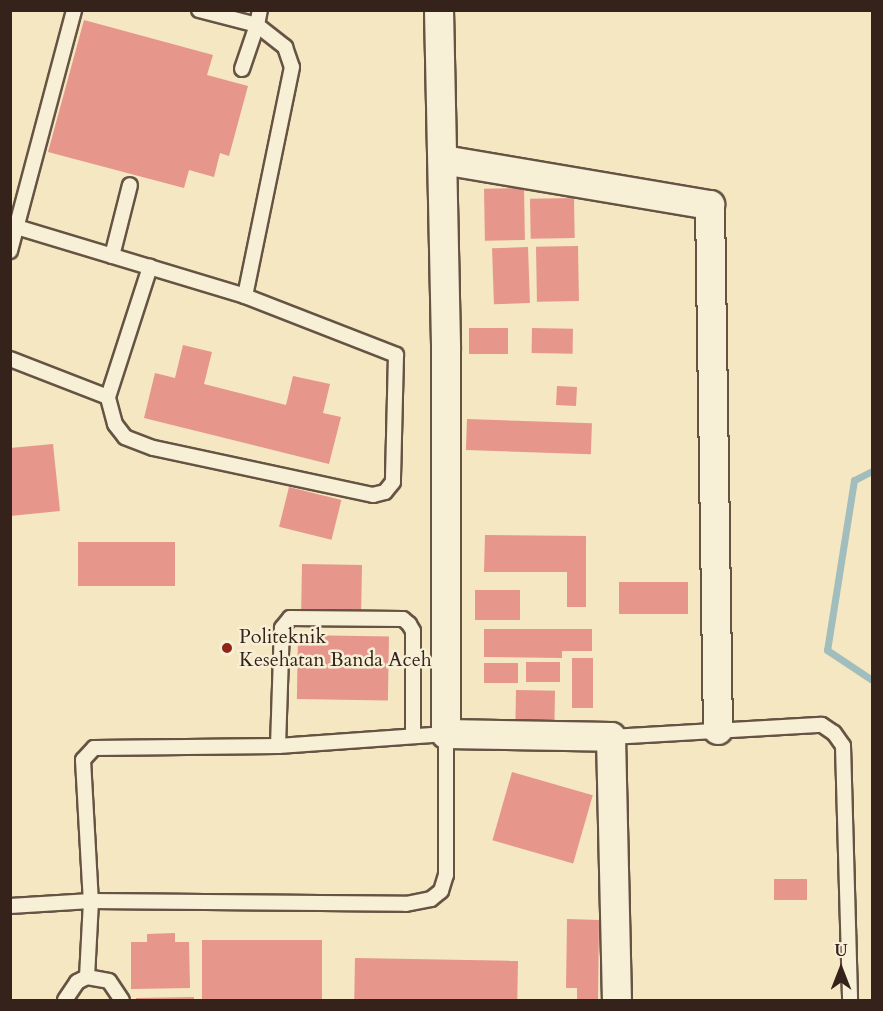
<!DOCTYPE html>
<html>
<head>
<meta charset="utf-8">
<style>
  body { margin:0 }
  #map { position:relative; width:883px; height:1011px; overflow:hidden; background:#f4e7c1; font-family:Cardo,serif }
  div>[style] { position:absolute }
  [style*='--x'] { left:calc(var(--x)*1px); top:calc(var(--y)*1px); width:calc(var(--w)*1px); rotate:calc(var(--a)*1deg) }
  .stream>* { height:7px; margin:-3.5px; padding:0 3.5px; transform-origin:3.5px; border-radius:3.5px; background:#a1bdbd }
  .building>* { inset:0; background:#e6968b; transform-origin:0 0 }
  .roads { filter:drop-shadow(2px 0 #655444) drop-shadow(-2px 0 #655444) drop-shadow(0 2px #655444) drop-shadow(0 -2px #655444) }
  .service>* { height:14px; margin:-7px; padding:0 7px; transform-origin:7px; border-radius:7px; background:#f8efd7 }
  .minor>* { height:28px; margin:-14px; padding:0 14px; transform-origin:14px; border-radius:14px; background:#f8efd7 }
  .dots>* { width:16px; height:16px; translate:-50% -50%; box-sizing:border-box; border:3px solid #f8efd7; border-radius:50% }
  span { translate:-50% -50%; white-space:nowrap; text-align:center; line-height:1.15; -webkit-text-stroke:5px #f8efd7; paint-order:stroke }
  .poi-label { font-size:20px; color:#35231b }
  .left { translate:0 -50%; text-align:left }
  .frame { position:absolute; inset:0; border:12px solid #35231b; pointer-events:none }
  .north { position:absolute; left:811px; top:939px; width:60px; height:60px; -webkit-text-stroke:4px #f8efd7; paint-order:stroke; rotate:0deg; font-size:16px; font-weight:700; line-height:24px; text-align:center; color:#35231b }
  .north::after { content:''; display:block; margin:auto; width:21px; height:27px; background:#35231b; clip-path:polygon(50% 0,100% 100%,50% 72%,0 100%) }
</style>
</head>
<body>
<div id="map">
  <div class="stream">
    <i style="--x:872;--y:471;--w:20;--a:153"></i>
    <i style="--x:854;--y:480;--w:172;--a:99"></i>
    <i style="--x:827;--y:650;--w:54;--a:33.7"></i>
  </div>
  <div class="building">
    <i style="clip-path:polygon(84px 20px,213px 55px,207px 75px,248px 86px,229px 156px,220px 153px,214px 177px,189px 170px,184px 188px,48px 152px)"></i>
    <i style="left:524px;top:188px;width:52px;height:40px;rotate:89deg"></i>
    <i style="left:574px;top:198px;width:40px;height:44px;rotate:89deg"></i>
    <i style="left:578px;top:246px;width:55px;height:42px;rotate:89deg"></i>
    <i style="left:528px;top:247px;width:56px;height:36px;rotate:88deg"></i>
    <i style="left:469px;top:328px;width:39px;height:26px"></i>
    <i style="left:532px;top:328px;width:41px;height:25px;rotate:1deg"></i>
    <i style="clip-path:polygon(183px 345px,212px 352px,204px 384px,286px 405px,293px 376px,330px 384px,323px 413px,341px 417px,329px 464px,144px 418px,155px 373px,175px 378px)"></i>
    <i style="left:557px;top:386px;width:20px;height:19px;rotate:3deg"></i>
    <i style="left:467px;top:419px;width:125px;height:31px;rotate:2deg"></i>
    <i style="clip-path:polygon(53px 444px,60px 511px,10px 516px,10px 448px)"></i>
    <i style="left:289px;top:487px;width:54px;height:41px;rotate:14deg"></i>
    <i style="clip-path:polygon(485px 535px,586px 536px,586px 607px,567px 607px,567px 572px,484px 572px)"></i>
    <i style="left:175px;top:542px;width:44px;height:97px;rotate:90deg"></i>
    <i style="left:302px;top:564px;width:60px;height:45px;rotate:1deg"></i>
    <i style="left:688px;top:582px;width:32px;height:69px;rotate:90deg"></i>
    <i style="left:475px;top:590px;width:45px;height:30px"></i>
    <i style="clip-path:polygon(484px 629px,592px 629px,592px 651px,562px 651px,562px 658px,484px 657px)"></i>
    <i style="left:298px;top:635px;width:91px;height:64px;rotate:1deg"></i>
    <i style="left:572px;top:658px;width:21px;height:50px"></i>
    <i style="left:526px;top:662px;width:34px;height:20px"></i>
    <i style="left:484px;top:663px;width:34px;height:20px"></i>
    <i style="left:516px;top:690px;width:39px;height:33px;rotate:1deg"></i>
    <i style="left:512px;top:772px;width:84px;height:71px;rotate:16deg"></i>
    <i style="left:774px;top:879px;width:33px;height:21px"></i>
    <i style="clip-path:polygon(567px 919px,599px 920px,598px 1000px,577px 1000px,577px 988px,566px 988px)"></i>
    <i style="clip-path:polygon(175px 933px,175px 942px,189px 942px,190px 988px,131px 989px,131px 942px,147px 942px,147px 934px)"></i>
    <i style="left:202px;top:940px;width:120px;height:60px"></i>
    <i style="left:355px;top:958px;width:163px;height:42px;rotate:1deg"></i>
    <i style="clip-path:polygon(194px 997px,194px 1000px,136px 1000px,136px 998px)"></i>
  </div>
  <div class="roads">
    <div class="service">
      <i style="--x:199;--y:10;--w:60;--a:14.5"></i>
      <i style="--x:257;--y:25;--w:15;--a:-79"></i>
      <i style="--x:242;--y:69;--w:46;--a:-71.2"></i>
      <i style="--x:257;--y:25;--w:36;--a:38"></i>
      <i style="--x:285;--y:47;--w:21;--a:71"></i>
      <i style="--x:292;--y:67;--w:234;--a:101.6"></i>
      <i style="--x:10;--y:225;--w:245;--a:16.8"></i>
      <i style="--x:245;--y:296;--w:162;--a:21.3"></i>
      <i style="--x:396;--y:355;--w:127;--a:91.4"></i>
      <i style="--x:393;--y:482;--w:13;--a:129"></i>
      <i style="--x:385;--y:492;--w:12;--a:166"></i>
      <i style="--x:373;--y:495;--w:225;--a:-167.9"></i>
      <i style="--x:153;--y:448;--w:30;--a:-159"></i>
      <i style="--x:125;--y:437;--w:16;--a:-128"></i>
      <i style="--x:115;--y:424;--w:28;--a:-105"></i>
      <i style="--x:10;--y:251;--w:249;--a:-75.1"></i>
      <i style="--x:112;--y:256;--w:73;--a:-75.8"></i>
      <i style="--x:10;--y:359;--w:105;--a:21.2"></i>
      <i style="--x:108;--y:397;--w:137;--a:-72.1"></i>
      <i style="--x:611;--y:737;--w:211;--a:-3.3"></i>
      <i style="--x:822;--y:725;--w:14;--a:34"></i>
      <i style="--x:834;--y:733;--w:16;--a:55"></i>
      <i style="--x:843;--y:746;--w:254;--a:88.4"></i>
      <i style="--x:278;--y:746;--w:118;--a:-88.1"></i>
      <i style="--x:282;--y:628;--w:13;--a:-51"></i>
      <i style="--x:290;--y:618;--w:113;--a:0.5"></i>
      <i style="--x:403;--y:619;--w:8;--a:40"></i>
      <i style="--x:409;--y:624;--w:8;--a:60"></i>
      <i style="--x:413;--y:631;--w:105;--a:90"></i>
      <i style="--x:10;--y:906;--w:81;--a:-3.5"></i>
      <i style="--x:91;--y:901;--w:315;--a:0.5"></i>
      <i style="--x:406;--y:904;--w:25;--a:-11"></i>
      <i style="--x:431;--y:899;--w:13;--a:-39"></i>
      <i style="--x:441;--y:891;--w:17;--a:-73"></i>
      <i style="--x:446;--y:875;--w:141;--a:-90"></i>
      <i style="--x:446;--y:734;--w:168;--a:175.9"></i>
      <i style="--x:278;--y:746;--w:184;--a:179.4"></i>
      <i style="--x:94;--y:748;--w:16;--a:133"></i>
      <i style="--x:83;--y:760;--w:141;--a:86.8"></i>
      <i style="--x:91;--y:901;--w:76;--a:93"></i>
      <i style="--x:65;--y:1000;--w:22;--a:-56"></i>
      <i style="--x:77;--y:982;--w:11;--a:-27"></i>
      <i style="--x:87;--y:977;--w:22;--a:10"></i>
      <i style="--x:109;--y:981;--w:23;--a:56"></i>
    </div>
    <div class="minor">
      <i style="--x:439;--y:10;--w:339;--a:88.8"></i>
      <i style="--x:446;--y:349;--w:385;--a:90"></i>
      <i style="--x:446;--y:734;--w:165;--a:1"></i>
      <i style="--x:611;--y:737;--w:263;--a:88.7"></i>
      <i style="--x:443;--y:160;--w:271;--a:9.6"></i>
      <i style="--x:710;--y:205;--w:525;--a:89.13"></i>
    </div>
  </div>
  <div class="dots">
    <i style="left:227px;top:648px;background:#8f2418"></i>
  </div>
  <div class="poi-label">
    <span class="left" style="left:239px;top:648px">Politeknik<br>Kesehatan Banda Aceh</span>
  </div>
  <div class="frame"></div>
  <div class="north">U</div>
</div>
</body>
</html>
